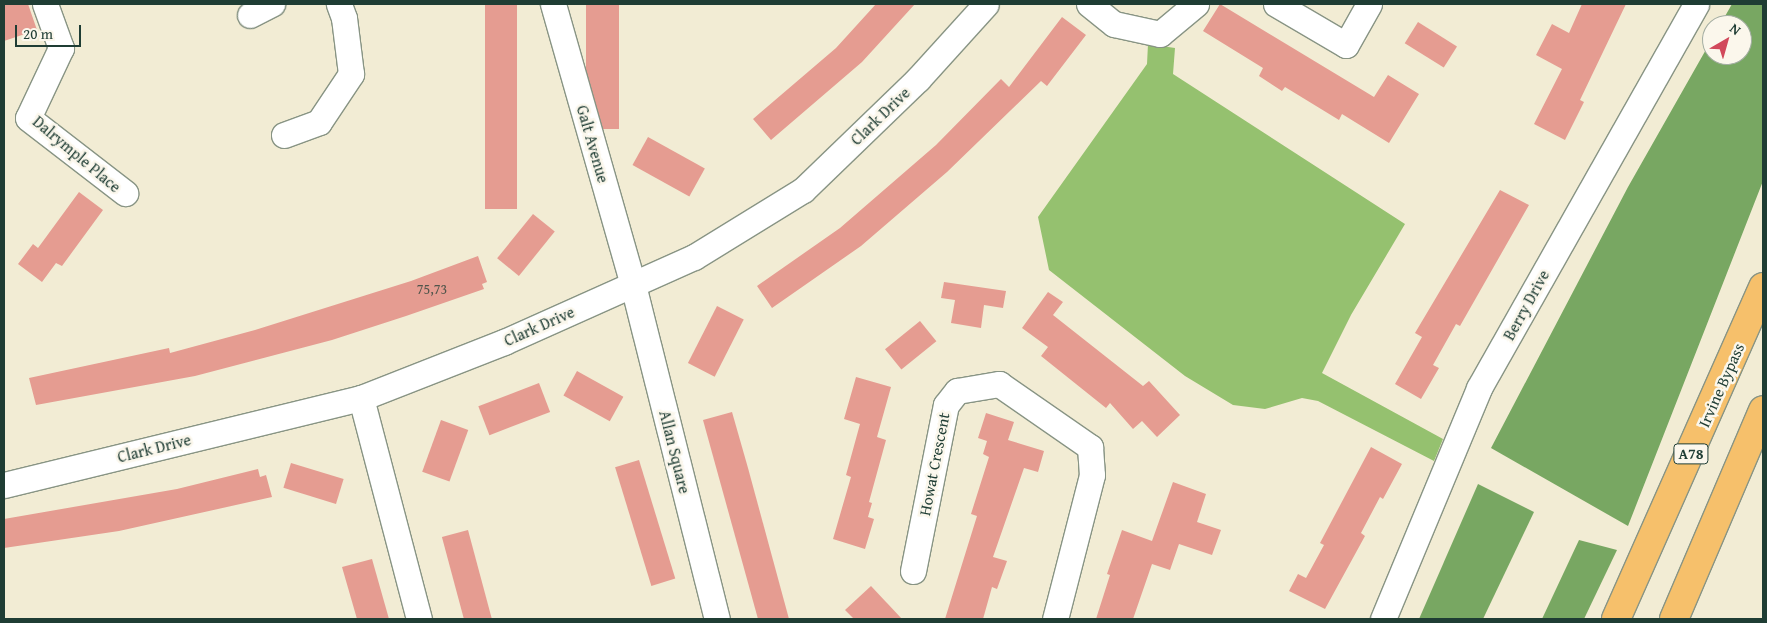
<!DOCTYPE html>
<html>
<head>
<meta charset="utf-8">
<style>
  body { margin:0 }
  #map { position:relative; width:1767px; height:623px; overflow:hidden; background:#f2ecd4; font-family:"Gentium Book Plus",serif }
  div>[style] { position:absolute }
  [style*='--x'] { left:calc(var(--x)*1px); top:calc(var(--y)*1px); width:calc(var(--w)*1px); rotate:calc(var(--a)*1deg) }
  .green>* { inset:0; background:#95c16f }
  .forest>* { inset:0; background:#78a762 }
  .building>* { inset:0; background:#e59c91; transform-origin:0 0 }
  .roads { filter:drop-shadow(1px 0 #889484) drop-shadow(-1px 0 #889484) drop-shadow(0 1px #889484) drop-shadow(0 -1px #889484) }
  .street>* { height:25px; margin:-12.5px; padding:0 12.5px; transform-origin:12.5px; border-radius:12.5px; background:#fff }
  .highway>* { height:28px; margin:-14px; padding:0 14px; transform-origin:14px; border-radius:14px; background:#f6c06b }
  span { translate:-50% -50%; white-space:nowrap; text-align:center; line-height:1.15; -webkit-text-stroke:5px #fbf7ec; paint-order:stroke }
  .number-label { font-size:14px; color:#50554b }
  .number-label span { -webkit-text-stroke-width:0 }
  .shield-label span { padding:1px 4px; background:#fbf7ec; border:1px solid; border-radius:4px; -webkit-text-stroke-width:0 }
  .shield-label { font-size:15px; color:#1f3d34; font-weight:700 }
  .street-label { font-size:16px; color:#1f3d34 }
  .frame { position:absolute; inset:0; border:5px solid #1f3d34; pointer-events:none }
  .north { position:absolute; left:1702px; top:15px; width:50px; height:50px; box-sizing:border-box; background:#fbf7ec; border:1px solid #a3ada2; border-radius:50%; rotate:38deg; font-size:14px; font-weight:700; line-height:20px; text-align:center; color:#1f3d34 }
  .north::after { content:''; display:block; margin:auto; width:18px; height:22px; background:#d1495b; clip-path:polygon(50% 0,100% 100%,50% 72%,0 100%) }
  .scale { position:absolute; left:15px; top:25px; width:66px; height:22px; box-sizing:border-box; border:2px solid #1f3d34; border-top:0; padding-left:6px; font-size:15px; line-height:18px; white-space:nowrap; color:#1f3d34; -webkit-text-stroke:4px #fbf7ec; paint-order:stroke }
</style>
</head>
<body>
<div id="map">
  <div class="green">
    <i style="clip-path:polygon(1148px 44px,1175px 48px,1173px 74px,1405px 224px,1351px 315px,1322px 373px,1443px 439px,1434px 461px,1318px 401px,1302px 398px,1265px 409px,1233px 405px,1185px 376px,1049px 270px,1038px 217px,1147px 64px)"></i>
  </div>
  <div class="forest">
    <i style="clip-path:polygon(1732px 4px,1763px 4px,1763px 181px,1628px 526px,1491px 448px,1628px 187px,1712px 39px,1712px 55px,1742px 55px,1742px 25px,1720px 25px)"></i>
    <i style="clip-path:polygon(1478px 484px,1534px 512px,1483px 619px,1419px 619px)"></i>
    <i style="clip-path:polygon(1579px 540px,1617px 550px,1584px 619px,1542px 619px)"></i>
  </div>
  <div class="building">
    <i style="clip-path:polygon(4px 4px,28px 4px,37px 30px,4px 41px)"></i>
    <i style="left:485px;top:4px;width:32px;height:205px"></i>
    <i style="left:586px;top:4px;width:33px;height:125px"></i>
    <i style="clip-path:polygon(876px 4px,915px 4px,862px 62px,771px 140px,753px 119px,836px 48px)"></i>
    <i style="clip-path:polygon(1220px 4px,1374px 97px,1388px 75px,1419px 94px,1389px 143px,1342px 114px,1339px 120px,1285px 87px,1282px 91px,1259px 76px,1263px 68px,1203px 31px)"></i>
    <i style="clip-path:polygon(1582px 4px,1626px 4px,1580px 100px,1584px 102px,1565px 140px,1534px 124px,1562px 69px,1536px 55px,1552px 24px,1569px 33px)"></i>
    <i style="clip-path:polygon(1062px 17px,1086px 35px,1047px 86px,1041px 81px,947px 172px,861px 246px,772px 308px,757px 286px,840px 228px,936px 145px,1001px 79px,1009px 87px)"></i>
    <i style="left:1418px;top:22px;width:46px;height:25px;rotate:32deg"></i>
    <i style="left:648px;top:137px;width:65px;height:32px;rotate:29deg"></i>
    <i style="clip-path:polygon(1500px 190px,1529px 205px,1460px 326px,1456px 324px,1433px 365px,1439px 368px,1421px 399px,1395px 384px,1422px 337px,1415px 333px)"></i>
    <i style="clip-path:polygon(79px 192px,103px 210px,62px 266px,56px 263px,42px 282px,18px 264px,33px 244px,38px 248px)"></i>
    <i style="left:533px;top:214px;width:28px;height:57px;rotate:39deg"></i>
    <i style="clip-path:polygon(478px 256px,487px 282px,482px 284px,484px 289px,406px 316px,332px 340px,195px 376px,36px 405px,29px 378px,169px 348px,170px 353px,255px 330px,411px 281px)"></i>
    <i style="clip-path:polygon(944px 282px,1006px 291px,1003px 308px,984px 305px,981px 328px,951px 323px,955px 300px,941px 298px)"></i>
    <i style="clip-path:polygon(1048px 292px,1063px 302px,1053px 315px,1143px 386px,1149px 381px,1180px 415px,1157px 437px,1142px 421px,1133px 429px,1110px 403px,1106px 408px,1041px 356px,1048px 347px,1022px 328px)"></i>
    <i style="left:717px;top:306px;width:30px;height:64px;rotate:27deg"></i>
    <i style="left:920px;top:321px;width:26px;height:45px;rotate:51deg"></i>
    <i style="left:577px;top:371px;width:53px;height:28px;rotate:29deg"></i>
    <i style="clip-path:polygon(856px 377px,891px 387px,877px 437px,886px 440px,869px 502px,872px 503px,868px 517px,874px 519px,865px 549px,833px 539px,851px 477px,846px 475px,860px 424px,844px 419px)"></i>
    <i style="left:539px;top:383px;width:31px;height:65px;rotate:69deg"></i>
    <i style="clip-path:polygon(732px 412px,748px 468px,789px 619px,758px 619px,703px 420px)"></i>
    <i style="clip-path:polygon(986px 413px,1014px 422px,1008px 440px,1044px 451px,1038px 472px,1024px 468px,993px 557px,1007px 561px,997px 589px,992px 587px,983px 619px,945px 619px,977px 516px,971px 514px,989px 457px,983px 454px,987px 441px,978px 438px)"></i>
    <i style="left:441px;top:420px;width:29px;height:55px;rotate:20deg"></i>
    <i style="clip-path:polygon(1371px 447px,1402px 464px,1383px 499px,1380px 497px,1361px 533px,1365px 536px,1325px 609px,1289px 591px,1298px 574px,1306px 578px,1324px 545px,1320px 543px)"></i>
    <i style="left:639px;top:460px;width:124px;height:25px;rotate:73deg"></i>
    <i style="left:291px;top:463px;width:55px;height:26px;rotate:17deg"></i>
    <i style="clip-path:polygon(258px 469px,260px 477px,266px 475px,272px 497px,119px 531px,4px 548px,4px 519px,177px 489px)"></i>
    <i style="clip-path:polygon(1173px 482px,1206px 494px,1197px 522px,1221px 530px,1212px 555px,1179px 544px,1170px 570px,1152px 564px,1133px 619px,1096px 619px,1110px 575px,1107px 574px,1122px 530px,1152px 541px)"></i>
    <i style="left:468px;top:530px;width:92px;height:27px;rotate:75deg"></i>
    <i style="clip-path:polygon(372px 559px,389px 619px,357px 619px,342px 567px)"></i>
    <i style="clip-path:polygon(871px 586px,902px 619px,854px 619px,845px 610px)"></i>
  </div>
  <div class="roads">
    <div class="street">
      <i style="--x:45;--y:4;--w:47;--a:70"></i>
      <i style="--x:61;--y:48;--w:77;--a:115.2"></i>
      <i style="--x:28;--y:118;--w:123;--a:37.7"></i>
      <i style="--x:553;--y:4;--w:292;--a:74.1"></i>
      <i style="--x:633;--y:285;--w:344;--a:75.9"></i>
      <i style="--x:1089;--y:4;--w:32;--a:39"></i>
      <i style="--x:1114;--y:24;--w:47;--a:12.3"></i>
      <i style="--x:1160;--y:34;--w:47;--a:-39.8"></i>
      <i style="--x:1276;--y:4;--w:81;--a:30.4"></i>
      <i style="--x:1346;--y:45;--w:47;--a:-60.7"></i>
      <i style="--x:250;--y:15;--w:25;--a:-27"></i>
      <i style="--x:284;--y:135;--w:37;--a:-20"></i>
      <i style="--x:319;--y:122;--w:58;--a:-56.3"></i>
      <i style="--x:351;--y:74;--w:56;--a:-97.1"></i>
      <i style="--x:344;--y:18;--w:15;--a:-110"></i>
      <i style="--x:361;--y:398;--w:228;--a:75.3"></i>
      <i style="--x:4;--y:485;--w:367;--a:-13.7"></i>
      <i style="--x:361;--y:398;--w:154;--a:-21.4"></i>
      <i style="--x:504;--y:342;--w:208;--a:-24.1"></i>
      <i style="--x:694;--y:257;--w:128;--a:-31.6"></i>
      <i style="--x:803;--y:190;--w:160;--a:-44"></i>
      <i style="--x:918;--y:79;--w:101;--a:-47.8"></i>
      <i style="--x:913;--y:571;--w:169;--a:-78.8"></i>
      <i style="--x:946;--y:405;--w:18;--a:-52"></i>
      <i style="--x:957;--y:391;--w:43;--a:-9.5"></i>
      <i style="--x:999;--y:384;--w:111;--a:34.7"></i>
      <i style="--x:1090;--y:447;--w:28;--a:86"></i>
      <i style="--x:1092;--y:475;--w:149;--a:104.4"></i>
      <i style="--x:1383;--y:619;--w:250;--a:-67.4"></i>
      <i style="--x:1479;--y:388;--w:441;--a:-60.5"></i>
    </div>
    <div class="highway">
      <i style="--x:1616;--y:619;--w:363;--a:-66.1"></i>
      <i style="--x:1674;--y:619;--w:227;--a:-66.9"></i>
    </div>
  </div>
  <div class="number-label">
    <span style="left:432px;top:289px">75,73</span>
  </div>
  <div class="shield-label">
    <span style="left:1691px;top:454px">A78</span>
  </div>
  <div class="street-label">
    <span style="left:880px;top:116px;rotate:-44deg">Clark Drive</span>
    <span style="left:593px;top:144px;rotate:74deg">Galt Avenue</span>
    <span style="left:77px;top:154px;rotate:40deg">Dalrymple Place</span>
    <span style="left:1526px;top:305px;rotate:-61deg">Berry Drive</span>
    <span style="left:539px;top:326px;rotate:-24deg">Clark Drive</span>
    <span style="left:1721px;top:385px;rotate:-66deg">Irvine Bypass</span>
    <span style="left:154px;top:448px;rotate:-14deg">Clark Drive</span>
    <span style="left:675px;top:452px;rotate:76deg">Allan Square</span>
    <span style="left:934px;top:464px;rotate:-79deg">Howat Crescent</span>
  </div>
  <div class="frame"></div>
  <div class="north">N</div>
  <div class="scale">20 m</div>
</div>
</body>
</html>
